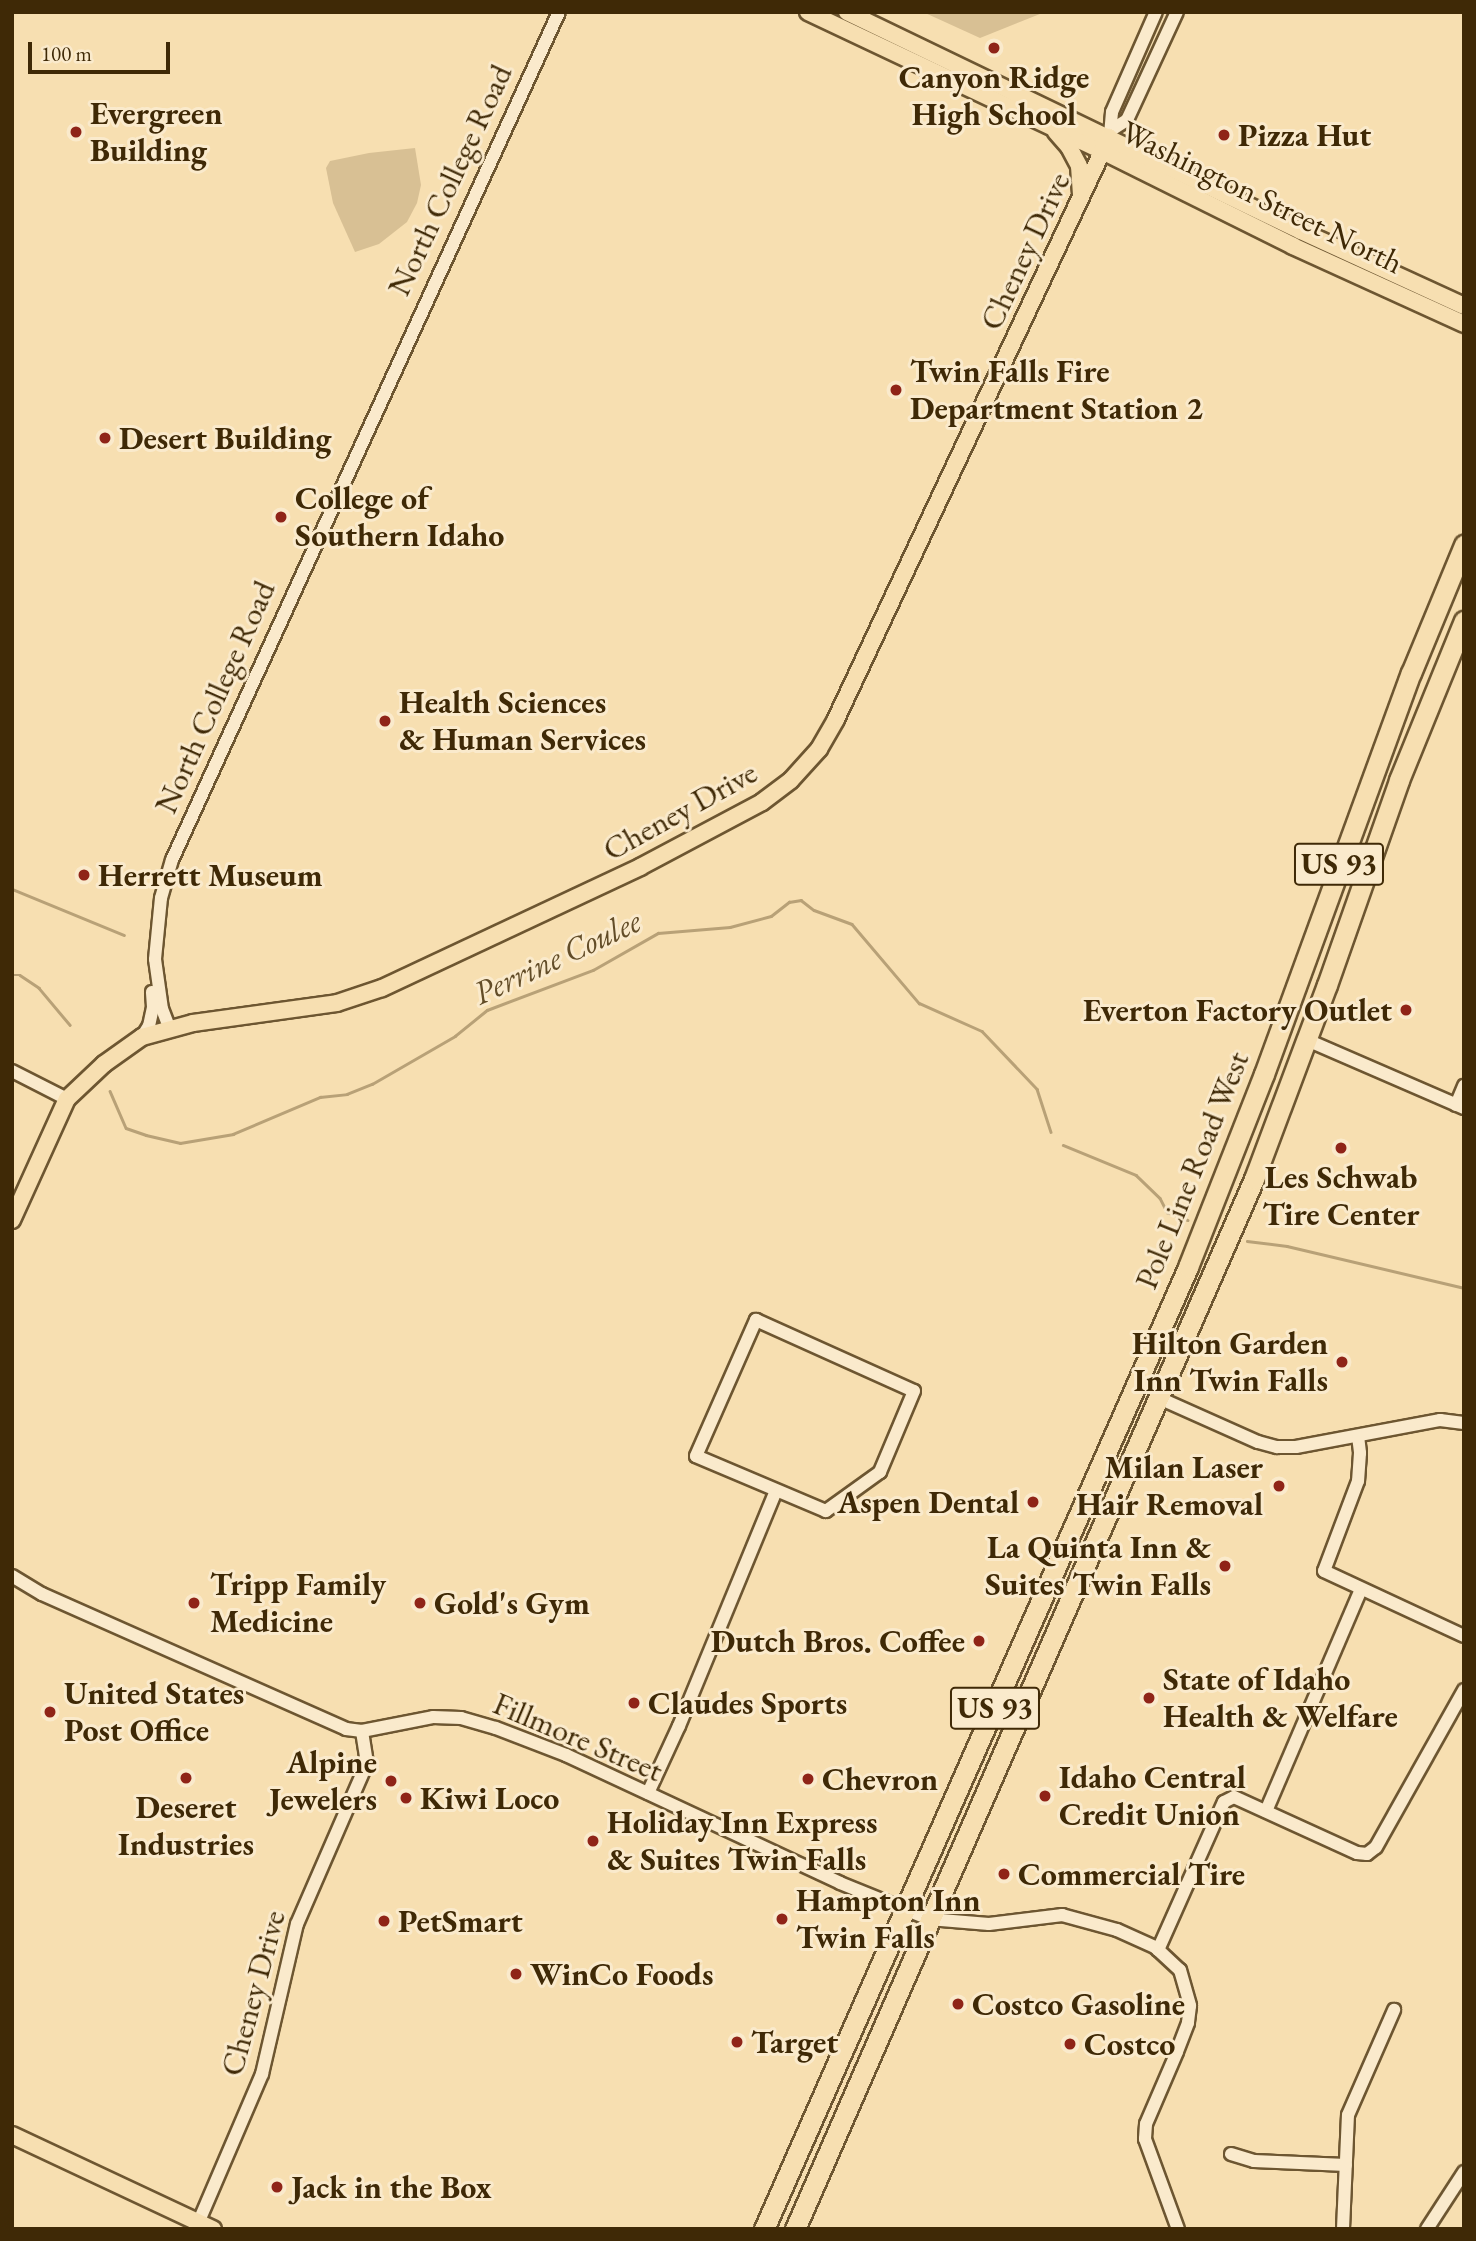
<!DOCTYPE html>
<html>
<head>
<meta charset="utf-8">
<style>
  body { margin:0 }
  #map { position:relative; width:1476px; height:2241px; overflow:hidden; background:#f7dfb1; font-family:"EB Garamond",serif }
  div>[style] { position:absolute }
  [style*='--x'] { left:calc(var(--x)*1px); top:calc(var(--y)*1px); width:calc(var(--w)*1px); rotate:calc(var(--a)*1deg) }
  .green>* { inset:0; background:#d8c094 }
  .stream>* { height:2.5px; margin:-1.25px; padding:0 1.25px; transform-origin:1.25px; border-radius:1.25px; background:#b8a177 }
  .roads { filter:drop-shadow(2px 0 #6d5631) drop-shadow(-2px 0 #6d5631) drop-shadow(0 2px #6d5631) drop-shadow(0 -2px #6d5631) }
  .minor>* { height:12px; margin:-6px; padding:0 6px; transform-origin:6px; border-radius:6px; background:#faeacc }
  .major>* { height:16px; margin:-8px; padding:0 8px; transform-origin:8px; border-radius:8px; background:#f7dfb1 }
  .highway>* { height:19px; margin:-9.5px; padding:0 9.5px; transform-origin:9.5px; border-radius:9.5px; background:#f7dfb1 }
  .dots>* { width:19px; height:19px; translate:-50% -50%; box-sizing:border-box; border:4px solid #faeacc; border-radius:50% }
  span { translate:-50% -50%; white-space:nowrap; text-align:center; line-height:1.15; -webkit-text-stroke:6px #faeacc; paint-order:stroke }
  .shield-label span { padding:2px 5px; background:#faeacc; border:2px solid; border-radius:5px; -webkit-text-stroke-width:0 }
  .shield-label { font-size:30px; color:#3f2906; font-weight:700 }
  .poi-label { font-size:32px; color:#3f2906; font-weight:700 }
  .left { translate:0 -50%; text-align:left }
  .right { translate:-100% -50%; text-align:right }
  .street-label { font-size:32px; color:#3f2906 }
  .water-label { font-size:33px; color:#634d28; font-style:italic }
  .frame { position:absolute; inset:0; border:14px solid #3f2906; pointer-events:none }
  .scale { position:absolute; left:28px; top:42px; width:142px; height:32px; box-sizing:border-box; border:4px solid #3f2906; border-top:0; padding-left:9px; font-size:21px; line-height:24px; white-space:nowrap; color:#3f2906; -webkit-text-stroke:5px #faeacc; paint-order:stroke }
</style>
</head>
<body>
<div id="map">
  <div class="green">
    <i style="clip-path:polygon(923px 12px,1045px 12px,980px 38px)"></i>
    <i style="clip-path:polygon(415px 148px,421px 185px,417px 203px,407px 222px,379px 244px,355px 252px,333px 203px,326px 168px,330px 161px,369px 153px)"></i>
  </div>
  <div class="stream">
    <i style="--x:12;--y:889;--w:121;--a:22.3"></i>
    <i style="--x:12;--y:975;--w:8;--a:0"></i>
    <i style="--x:20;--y:975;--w:23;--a:34"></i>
    <i style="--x:39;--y:988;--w:48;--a:50"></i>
    <i style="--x:110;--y:1091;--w:40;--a:66.6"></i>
    <i style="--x:126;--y:1128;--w:21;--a:19"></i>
    <i style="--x:146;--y:1135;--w:35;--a:13"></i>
    <i style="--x:180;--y:1143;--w:54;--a:-9.6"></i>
    <i style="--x:233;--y:1134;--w:95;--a:-23"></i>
    <i style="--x:320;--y:1097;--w:27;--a:-6"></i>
    <i style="--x:347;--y:1094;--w:27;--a:-22"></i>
    <i style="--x:372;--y:1084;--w:96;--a:-30"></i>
    <i style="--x:455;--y:1036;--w:41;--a:-39.1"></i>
    <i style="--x:487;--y:1010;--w:113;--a:-20.7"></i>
    <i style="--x:593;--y:970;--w:75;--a:-29.6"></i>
    <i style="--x:658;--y:933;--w:72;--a:-4.8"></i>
    <i style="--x:730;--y:927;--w:42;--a:-15"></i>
    <i style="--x:771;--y:916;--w:23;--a:-38"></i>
    <i style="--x:789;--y:902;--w:12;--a:-9"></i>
    <i style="--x:801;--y:900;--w:16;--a:38"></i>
    <i style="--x:814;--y:910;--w:40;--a:20.2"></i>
    <i style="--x:852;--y:924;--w:104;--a:49.7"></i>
    <i style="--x:919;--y:1003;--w:69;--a:24"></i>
    <i style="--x:982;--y:1031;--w:80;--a:46.5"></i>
    <i style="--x:1037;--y:1089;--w:45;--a:72"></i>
    <i style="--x:1063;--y:1145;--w:79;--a:22.3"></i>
    <i style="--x:1136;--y:1175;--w:33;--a:44"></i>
    <i style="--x:1160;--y:1198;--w:16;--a:63"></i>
    <i style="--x:1167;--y:1212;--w:22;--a:21"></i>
    <i style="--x:1247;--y:1241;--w:40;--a:7.1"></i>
    <i style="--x:1287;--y:1246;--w:182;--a:13.3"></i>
  </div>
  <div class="roads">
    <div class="minor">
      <i style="--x:1113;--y:129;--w:17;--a:-33"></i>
      <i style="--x:1127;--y:120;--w:119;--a:-65.2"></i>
      <i style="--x:1110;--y:135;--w:23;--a:-85"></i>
      <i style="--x:1112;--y:112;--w:109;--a:-66.3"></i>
      <i style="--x:169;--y:1027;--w:19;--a:-111"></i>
      <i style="--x:162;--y:1009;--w:50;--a:-98"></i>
      <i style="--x:155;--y:959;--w:61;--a:-84.4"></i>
      <i style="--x:161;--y:898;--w:40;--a:-74"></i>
      <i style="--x:172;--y:860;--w:932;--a:-65.47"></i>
      <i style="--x:142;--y:1037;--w:13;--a:-58"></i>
      <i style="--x:149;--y:1026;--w:19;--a:-78"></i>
      <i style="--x:153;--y:1007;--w:15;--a:-94"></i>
      <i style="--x:1307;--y:1040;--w:171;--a:23.4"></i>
      <i style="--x:12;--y:1071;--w:62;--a:27"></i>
      <i style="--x:1456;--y:1105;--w:21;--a:-67"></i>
      <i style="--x:756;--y:1320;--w:173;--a:24.2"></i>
      <i style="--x:914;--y:1391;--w:88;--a:112.8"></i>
      <i style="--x:880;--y:1472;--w:67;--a:144.2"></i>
      <i style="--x:826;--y:1511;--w:141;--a:-157.1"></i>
      <i style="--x:696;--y:1456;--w:149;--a:-66.2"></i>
      <i style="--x:1159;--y:1398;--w:108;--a:24"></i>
      <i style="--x:1258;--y:1442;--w:20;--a:15"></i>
      <i style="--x:1277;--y:1447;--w:19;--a:0"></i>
      <i style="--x:1296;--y:1447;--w:147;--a:-10.6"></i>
      <i style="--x:1440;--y:1420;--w:24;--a:7"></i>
      <i style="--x:1358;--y:1436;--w:17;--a:83"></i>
      <i style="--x:1360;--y:1453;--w:28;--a:94"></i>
      <i style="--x:1358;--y:1481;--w:96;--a:110.7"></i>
      <i style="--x:1324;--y:1571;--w:154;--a:24.9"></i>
      <i style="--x:12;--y:1576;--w:35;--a:31"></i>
      <i style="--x:42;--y:1594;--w:333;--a:23.9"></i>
      <i style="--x:346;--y:1729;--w:16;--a:7"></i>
      <i style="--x:362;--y:1731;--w:72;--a:-11.2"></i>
      <i style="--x:433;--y:1717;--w:28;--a:2"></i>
      <i style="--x:461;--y:1718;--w:36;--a:16"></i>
      <i style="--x:496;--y:1728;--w:75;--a:21.1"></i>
      <i style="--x:566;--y:1755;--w:302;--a:25"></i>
      <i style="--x:840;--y:1883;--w:96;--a:22"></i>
      <i style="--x:929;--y:1919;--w:60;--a:4.8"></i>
      <i style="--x:989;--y:1924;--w:74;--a:-7"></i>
      <i style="--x:1062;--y:1915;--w:57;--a:15.3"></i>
      <i style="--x:1117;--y:1930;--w:42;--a:24.1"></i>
      <i style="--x:1155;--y:1947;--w:34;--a:43"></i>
      <i style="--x:1180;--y:1970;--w:37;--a:74"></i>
      <i style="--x:1190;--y:2006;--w:17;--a:97"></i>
      <i style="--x:1188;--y:2023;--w:31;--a:111"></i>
      <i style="--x:1177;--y:2052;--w:78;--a:113.3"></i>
      <i style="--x:1146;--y:2124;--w:15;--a:94"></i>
      <i style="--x:1145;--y:2139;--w:96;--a:69.9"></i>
      <i style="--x:648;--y:1793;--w:74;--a:-65.2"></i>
      <i style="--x:679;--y:1726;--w:254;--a:-67.6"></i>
      <i style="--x:1266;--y:1811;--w:241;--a:-66.8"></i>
      <i style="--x:1158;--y:1950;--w:162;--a:-66"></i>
      <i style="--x:1224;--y:1802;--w:11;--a:-27"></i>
      <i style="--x:1234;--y:1797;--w:135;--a:24.5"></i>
      <i style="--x:1357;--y:1853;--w:10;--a:6"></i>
      <i style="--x:1367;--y:1854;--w:11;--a:-38"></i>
      <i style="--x:1376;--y:1847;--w:180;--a:-60.7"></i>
      <i style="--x:1231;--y:2154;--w:24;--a:17"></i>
      <i style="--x:1254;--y:2161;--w:92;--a:2.5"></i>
      <i style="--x:196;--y:2228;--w:168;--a:-66.8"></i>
      <i style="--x:262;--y:2074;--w:154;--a:-76.9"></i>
      <i style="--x:297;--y:1924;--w:176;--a:-66.5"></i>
      <i style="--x:367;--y:1763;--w:32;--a:-99"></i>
      <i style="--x:1343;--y:2229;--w:114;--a:-87.5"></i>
      <i style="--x:1348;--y:2115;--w:115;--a:-66.3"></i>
      <i style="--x:1427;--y:2229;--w:68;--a:-57"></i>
    </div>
    <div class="major">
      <i style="--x:808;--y:12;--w:325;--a:25.3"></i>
      <i style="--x:1102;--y:151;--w:213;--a:26.4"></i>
      <i style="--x:1293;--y:246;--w:188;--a:24.5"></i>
      <i style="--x:847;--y:12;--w:504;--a:25.75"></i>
      <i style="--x:1301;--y:231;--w:179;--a:24.7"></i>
      <i style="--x:1056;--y:132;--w:20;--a:49"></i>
      <i style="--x:1069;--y:147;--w:21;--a:62"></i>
      <i style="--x:1079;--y:166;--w:27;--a:86"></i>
      <i style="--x:12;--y:1220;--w:133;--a:-65.6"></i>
      <i style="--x:67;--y:1099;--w:51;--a:-43.4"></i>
      <i style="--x:104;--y:1064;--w:47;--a:-35.4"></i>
      <i style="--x:142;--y:1037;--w:53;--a:-15.4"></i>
      <i style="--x:193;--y:1023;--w:145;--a:-7.9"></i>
      <i style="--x:337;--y:1003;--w:47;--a:-18.4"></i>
      <i style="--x:382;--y:988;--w:285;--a:-25.1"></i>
      <i style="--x:640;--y:867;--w:138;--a:-28"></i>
      <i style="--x:762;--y:802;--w:36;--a:-37"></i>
      <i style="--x:791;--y:780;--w:42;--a:-47.9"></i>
      <i style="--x:819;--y:749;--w:34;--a:-60"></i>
      <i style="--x:836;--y:719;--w:643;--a:-64.87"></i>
      <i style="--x:12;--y:2135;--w:222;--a:25.1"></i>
    </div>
    <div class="highway">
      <i style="--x:764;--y:2229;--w:1051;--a:-66.21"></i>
      <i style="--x:1188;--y:1267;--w:207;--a:-68.5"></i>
      <i style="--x:1264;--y:1074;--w:427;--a:-69.9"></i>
      <i style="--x:1411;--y:673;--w:139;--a:-67.5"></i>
      <i style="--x:795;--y:2229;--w:1146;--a:-66.39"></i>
      <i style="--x:1254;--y:1179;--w:207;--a:-69.4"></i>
      <i style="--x:1327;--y:985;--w:217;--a:-70.6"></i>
      <i style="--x:1399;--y:780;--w:172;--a:-67.8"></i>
    </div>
  </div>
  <div class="dots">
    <i style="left:994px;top:48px;background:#8f2418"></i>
    <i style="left:76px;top:132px;background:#8f2418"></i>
    <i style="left:1224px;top:135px;background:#8f2418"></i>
    <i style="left:896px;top:390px;background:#8f2418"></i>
    <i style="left:105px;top:438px;background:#8f2418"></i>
    <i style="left:281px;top:517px;background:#8f2418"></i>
    <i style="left:385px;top:721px;background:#8f2418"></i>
    <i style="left:84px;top:875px;background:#8f2418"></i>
    <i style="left:1406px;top:1010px;background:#8f2418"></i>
    <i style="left:1341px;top:1148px;background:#8f2418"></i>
    <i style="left:1342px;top:1362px;background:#8f2418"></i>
    <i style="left:1279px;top:1486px;background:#8f2418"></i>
    <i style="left:1033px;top:1502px;background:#8f2418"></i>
    <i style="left:1225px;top:1566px;background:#8f2418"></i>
    <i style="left:194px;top:1603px;background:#8f2418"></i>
    <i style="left:420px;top:1603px;background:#8f2418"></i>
    <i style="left:979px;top:1641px;background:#8f2418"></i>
    <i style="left:1149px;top:1698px;background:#8f2418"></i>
    <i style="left:634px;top:1703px;background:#8f2418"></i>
    <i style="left:50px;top:1712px;background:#8f2418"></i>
    <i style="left:186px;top:1778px;background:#8f2418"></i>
    <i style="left:808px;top:1779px;background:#8f2418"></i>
    <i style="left:391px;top:1781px;background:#8f2418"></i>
    <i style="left:1045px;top:1796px;background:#8f2418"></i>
    <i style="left:406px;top:1798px;background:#8f2418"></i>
    <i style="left:593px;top:1841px;background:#8f2418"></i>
    <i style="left:1004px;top:1874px;background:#8f2418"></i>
    <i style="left:782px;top:1919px;background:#8f2418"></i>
    <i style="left:384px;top:1921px;background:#8f2418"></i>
    <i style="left:516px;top:1974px;background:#8f2418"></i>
    <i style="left:958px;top:2004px;background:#8f2418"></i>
    <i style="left:737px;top:2042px;background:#8f2418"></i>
    <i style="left:1070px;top:2044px;background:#8f2418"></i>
    <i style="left:277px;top:2187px;background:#8f2418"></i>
  </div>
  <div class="shield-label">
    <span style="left:1339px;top:864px">US 93</span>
    <span style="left:995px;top:1708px">US 93</span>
  </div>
  <div class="poi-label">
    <span style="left:994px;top:96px">Canyon Ridge<br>High School</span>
    <span class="left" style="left:90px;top:132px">Evergreen<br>Building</span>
    <span class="left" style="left:1238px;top:135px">Pizza Hut</span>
    <span class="left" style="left:910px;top:390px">Twin Falls Fire<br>Department Station 2</span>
    <span class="left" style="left:119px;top:438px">Desert Building</span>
    <span class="left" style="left:295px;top:517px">College of<br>Southern Idaho</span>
    <span class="left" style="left:399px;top:721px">Health Sciences<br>&amp; Human Services</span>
    <span class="left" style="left:98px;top:875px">Herrett Museum</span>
    <span class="right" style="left:1392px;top:1010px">Everton Factory Outlet</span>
    <span style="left:1341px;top:1196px">Les Schwab<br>Tire Center</span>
    <span class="right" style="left:1328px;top:1362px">Hilton Garden<br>Inn Twin Falls</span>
    <span class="right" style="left:1263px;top:1486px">Milan Laser<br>Hair Removal</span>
    <span class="right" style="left:1019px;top:1502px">Aspen Dental</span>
    <span class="right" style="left:1211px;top:1566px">La Quinta Inn &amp;<br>Suites Twin Falls</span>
    <span class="left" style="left:210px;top:1603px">Tripp Family<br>Medicine</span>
    <span class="left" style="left:434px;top:1603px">Gold's Gym</span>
    <span class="right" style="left:965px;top:1641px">Dutch Bros. Coffee</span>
    <span class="left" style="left:1163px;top:1698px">State of Idaho<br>Health &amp; Welfare</span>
    <span class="left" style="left:64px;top:1712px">United States<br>Post Office</span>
    <span class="left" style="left:648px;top:1703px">Claudes Sports</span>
    <span class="right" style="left:377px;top:1781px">Alpine<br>Jewelers</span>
    <span class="left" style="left:1059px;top:1796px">Idaho Central<br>Credit Union</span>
    <span class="left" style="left:822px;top:1779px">Chevron</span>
    <span class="left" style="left:420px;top:1798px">Kiwi Loco</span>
    <span style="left:186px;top:1826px">Deseret<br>Industries</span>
    <span class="left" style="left:607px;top:1841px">Holiday Inn Express<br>&amp; Suites Twin Falls</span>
    <span class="left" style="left:1018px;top:1874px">Commercial Tire</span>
    <span class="left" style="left:796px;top:1919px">Hampton Inn<br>Twin Falls</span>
    <span class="left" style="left:398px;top:1921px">PetSmart</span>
    <span class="left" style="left:530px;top:1974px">WinCo Foods</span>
    <span class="left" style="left:972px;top:2004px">Costco Gasoline</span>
    <span class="left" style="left:751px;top:2042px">Target</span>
    <span class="left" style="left:1084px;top:2044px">Costco</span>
    <span class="left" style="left:291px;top:2187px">Jack in the Box</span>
  </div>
  <div class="street-label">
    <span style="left:450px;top:180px;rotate:-65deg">North College Road</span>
    <span style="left:1262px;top:197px;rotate:26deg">Washington Street North</span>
    <span style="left:1025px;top:251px;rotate:-65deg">Cheney Drive</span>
    <span style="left:215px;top:697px;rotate:-66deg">North College Road</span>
    <span style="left:680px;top:811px;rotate:-29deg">Cheney Drive</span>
    <span style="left:1192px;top:1170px;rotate:-68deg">Pole Line Road West</span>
    <span style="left:578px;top:1737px;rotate:23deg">Fillmore Street</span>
    <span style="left:253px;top:1993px;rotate:-75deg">Cheney Drive</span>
  </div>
  <div class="water-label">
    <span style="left:557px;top:957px;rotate:-25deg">Perrine Coulee</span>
  </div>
  <div class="frame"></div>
  <div class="scale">100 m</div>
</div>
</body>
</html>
